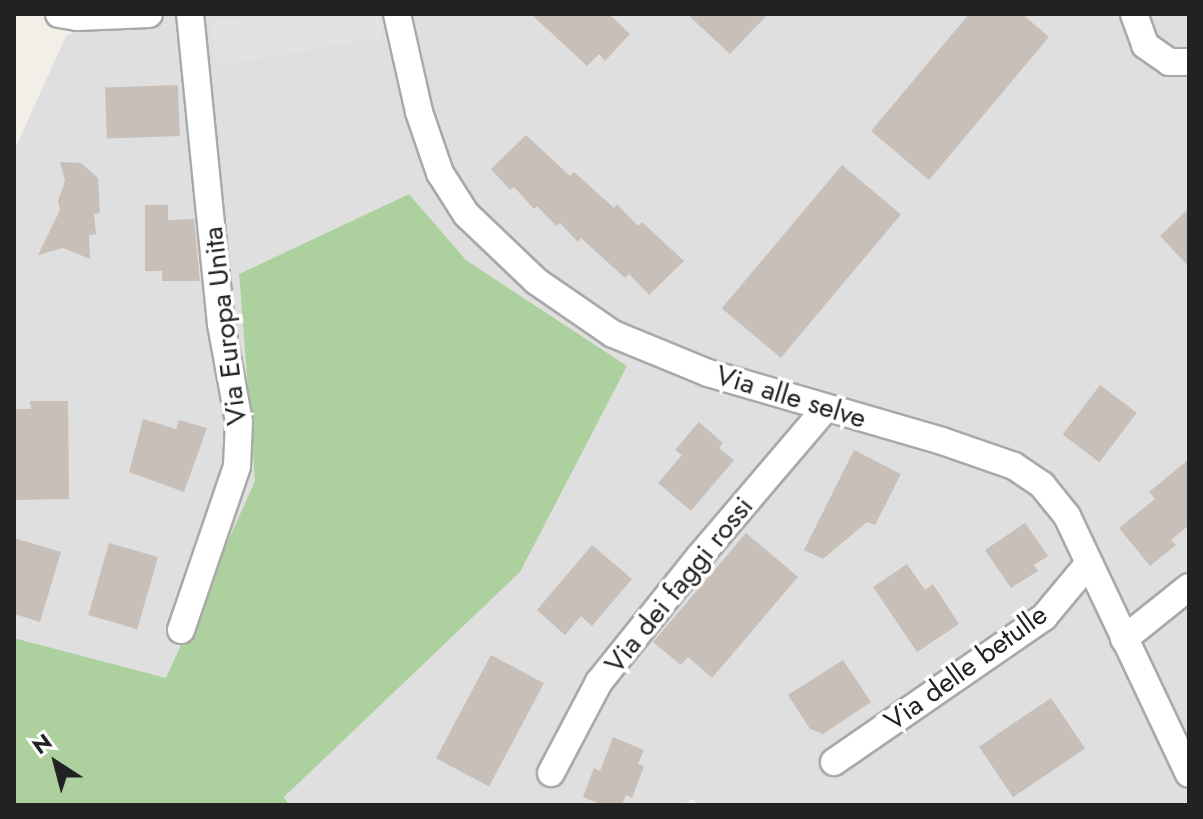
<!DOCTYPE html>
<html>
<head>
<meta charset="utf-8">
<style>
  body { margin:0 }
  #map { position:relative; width:1203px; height:819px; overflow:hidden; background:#f2efe9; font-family:Jost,sans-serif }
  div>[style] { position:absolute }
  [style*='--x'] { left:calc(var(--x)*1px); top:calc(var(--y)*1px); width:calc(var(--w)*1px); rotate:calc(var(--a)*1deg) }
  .residential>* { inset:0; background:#e0dfdf }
  .forest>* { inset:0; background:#add19e }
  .parking>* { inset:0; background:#e2e2e2 }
  .building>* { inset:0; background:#c7bfb8; transform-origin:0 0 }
  .roads { filter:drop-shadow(2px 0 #a9a9a9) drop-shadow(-2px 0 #a9a9a9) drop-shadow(0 2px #a9a9a9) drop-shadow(0 -2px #a9a9a9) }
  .minor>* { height:26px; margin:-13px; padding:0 13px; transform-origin:13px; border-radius:13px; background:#fff }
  span { translate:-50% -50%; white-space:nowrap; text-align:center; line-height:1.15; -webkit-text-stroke:7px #fff; paint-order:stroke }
  .street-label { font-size:28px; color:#222 }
  .frame { position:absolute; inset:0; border:16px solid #222; pointer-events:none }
  .north { position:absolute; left:16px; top:723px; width:80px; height:80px; -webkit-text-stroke:6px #fff; paint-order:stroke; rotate:324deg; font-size:22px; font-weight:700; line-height:32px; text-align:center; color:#222 }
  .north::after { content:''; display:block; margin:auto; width:28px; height:36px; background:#222; clip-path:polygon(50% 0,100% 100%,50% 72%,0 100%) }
</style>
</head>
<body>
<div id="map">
  <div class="residential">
    <i style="clip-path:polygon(114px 14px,1189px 14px,1189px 805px,697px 805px,693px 799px,683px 805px,289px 805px,284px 798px,627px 367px,466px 260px,409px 194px,239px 274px,255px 481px,166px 679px,14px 638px,14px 151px,66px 36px)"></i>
  </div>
  <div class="forest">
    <i style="clip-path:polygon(409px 194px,466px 260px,627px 366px,520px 572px,284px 797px,289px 805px,14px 805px,14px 638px,166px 678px,255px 481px,239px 274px)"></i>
  </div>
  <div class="parking">
    <i style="clip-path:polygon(262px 14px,378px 14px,382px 37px,217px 66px,210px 23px)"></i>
  </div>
  <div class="building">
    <i style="clip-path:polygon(531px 14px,609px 14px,630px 34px,605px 61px,599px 54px,587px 66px)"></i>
    <i style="clip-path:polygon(687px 14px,768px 14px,730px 54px)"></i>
    <i style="clip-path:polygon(969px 14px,1022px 14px,1049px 37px,929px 180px,871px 131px)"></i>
    <i style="left:178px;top:85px;width:51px;height:73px;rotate:88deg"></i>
    <i style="clip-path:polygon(526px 135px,570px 176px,574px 172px,614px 208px,617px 204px,638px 226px,642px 222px,684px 261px,649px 295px,629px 274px,625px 278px,581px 238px,578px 242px,560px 223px,556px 226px,537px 206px,534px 209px,514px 187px,510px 190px,491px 169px)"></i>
    <i style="clip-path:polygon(60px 162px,81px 163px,98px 178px,100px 213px,94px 214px,96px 234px,89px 235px,90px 259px,63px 248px,38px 255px,60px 210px,58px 201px,65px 181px)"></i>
    <i style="left:842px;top:165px;width:77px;height:187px;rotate:40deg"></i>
    <i style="clip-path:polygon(145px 205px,168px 205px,168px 220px,194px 219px,200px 281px,162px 281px,162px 271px,145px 271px)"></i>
    <i style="clip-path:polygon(1189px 208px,1189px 267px,1160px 236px)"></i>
    <i style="left:1100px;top:385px;width:46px;height:62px;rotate:37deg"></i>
    <i style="clip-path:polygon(30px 401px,68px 401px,69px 499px,14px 500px,14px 409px,31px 409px)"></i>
    <i style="clip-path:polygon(143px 419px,176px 429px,179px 420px,207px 428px,184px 492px,129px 472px)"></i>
    <i style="clip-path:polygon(699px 422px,723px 443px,719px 448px,734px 460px,691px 511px,658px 483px,682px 455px,675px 450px)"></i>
    <i style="clip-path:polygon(854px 450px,901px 474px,875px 525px,867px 522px,823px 559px,804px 550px)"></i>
    <i style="clip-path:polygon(1189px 459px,1189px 525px,1171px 540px,1176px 545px,1150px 566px,1119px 528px,1155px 499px,1149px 492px)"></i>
    <i style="clip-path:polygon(1025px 523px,1048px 556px,1034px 565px,1038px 571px,1011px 588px,985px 550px)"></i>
    <i style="clip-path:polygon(746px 533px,798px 577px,712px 678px,688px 657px,681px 665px,653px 642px)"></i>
    <i style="clip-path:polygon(14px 538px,61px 552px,40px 622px,14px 614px)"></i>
    <i style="left:109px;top:543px;width:51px;height:75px;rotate:16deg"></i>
    <i style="clip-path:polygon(592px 545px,632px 579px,592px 626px,581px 616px,565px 635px,537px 610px)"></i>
    <i style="clip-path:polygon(907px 564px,925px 590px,933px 584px,959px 624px,917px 652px,873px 587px)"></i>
    <i style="left:491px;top:655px;width:60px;height:117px;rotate:28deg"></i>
    <i style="clip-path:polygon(843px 660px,871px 702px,823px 734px,810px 729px,788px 695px)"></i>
    <i style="left:1051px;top:698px;width:61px;height:87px;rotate:56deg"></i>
    <i style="clip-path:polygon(613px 737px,644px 750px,638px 764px,644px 766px,632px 798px,626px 795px,622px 805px,603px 805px,583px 797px,594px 768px,600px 771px)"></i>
  </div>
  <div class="roads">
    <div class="minor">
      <i style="--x:59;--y:14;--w:18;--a:9"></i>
      <i style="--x:77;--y:17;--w:72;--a:-2.4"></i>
      <i style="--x:397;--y:14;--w:100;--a:77.3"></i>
      <i style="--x:419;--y:112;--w:65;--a:71"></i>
      <i style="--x:440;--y:173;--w:49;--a:57.6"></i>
      <i style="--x:466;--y:214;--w:97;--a:43.7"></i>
      <i style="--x:536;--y:281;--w:93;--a:34.5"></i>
      <i style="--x:613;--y:334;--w:103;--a:22.3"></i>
      <i style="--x:708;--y:373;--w:244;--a:16.2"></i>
      <i style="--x:942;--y:441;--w:76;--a:19.1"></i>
      <i style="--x:1014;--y:466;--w:34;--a:34"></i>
      <i style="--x:1042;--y:485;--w:40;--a:51"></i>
      <i style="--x:1067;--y:516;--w:285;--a:64.7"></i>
      <i style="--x:1134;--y:14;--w:33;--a:70"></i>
      <i style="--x:1145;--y:45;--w:29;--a:35"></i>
      <i style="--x:1169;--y:62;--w:20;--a:0"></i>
      <i style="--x:181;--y:630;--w:173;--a:-71.1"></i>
      <i style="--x:237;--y:466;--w:44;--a:-87.4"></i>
      <i style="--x:239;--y:422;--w:100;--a:-100.4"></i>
      <i style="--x:221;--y:324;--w:312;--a:-95.7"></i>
      <i style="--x:1124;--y:639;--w:83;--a:-38.7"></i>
      <i style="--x:834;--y:762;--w:255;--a:-34.6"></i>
      <i style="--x:1044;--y:617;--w:70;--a:-50.2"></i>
      <i style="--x:551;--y:773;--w:103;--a:-62.2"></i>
      <i style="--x:599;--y:682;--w:161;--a:-51.3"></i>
      <i style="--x:700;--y:556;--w:193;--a:-49.6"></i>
    </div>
  </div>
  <div class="street-label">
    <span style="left:225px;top:326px;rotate:-97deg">Via Europa Unita</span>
    <span style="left:791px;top:397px;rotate:17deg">Via alle selve</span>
    <span style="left:679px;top:585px;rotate:-51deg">Via dei faggi rossi</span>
    <span style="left:966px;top:668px;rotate:-36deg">Via delle betulle</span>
  </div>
  <div class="frame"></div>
  <div class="north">N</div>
</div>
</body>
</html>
